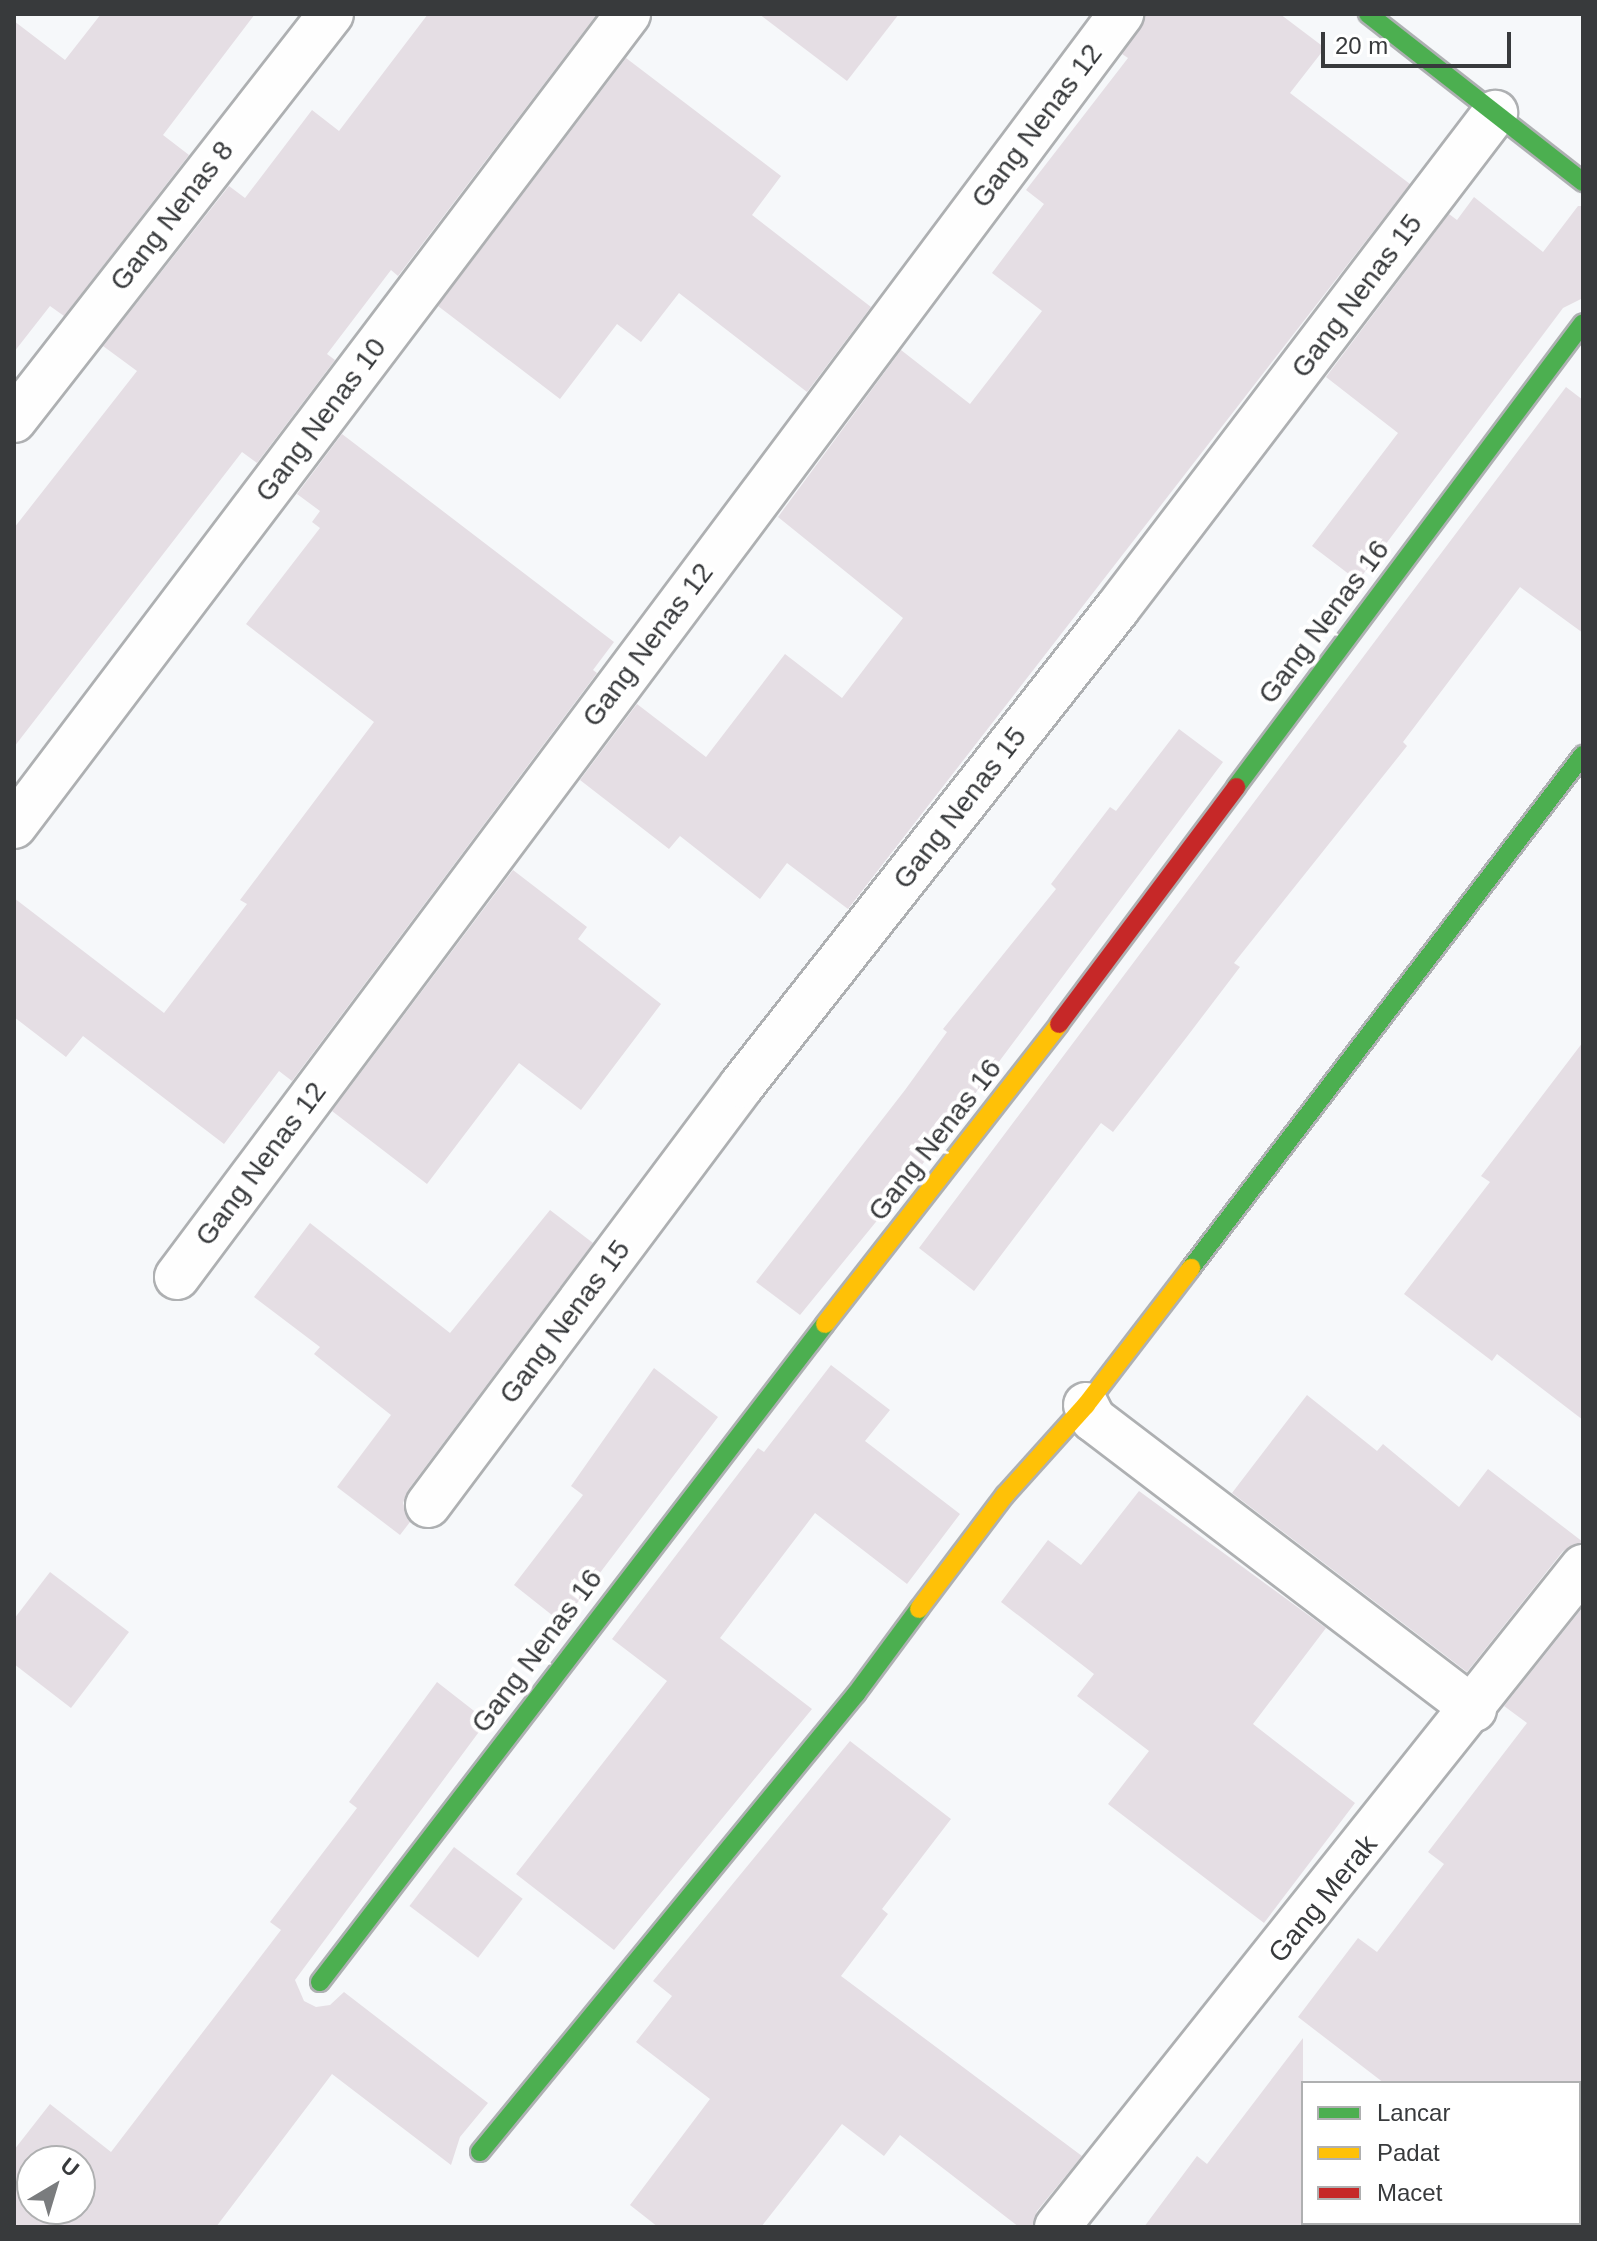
<!DOCTYPE html>
<html>
<head>
<meta charset="utf-8">
<style>
  body { margin:0 }
  #map { position:relative; width:1597px; height:2241px; overflow:hidden; background:#f6f8fa; font-family:Arial,sans-serif }
  div>[style] { position:absolute }
  [style*='--x'] { left:calc(var(--x)*1px); top:calc(var(--y)*1px); width:calc(var(--w)*1px); rotate:calc(var(--a)*1deg) }
  .building>* { inset:0; background:#e5dee4; transform-origin:0 0 }
  .roads { filter:drop-shadow(2px 0 #aeb0b2) drop-shadow(-2px 0 #aeb0b2) drop-shadow(0 2px #aeb0b2) drop-shadow(0 -2px #aeb0b2) }
  .street>* { height:44px; margin:-22px; padding:0 22px; transform-origin:22px; border-radius:22px; background:#fefefe }
  .fast>* { height:18px; margin:-9px; padding:0 9px; transform-origin:9px; border-radius:9px; background:#4caf50 }
  .slow>* { height:18px; margin:-9px; padding:0 9px; transform-origin:9px; border-radius:9px; background:#ffc107 }
  .jam>* { height:18px; margin:-9px; padding:0 9px; transform-origin:9px; border-radius:9px; background:#c62828 }
  span { translate:-50% -50%; white-space:nowrap; text-align:center; line-height:1.15; -webkit-text-stroke:8px #fff; paint-order:stroke }
  .street-label { font-size:28px; color:#383a3c }
  .frame { position:absolute; inset:0; border:16px solid #383a3c; pointer-events:none }
  .legend { position:absolute; left:1301px; top:2081px; width:280px; height:144px; box-sizing:border-box; background:#fff; border:2px solid #afb0b1; margin:0; padding:10px 14px; list-style:none; font-size:24px; color:#383a3c }
  .legend li { display:flex; align-items:center; gap:16px; height:40px }
  .legend b { width:40px; border:2px solid #afb0b1 }
  .north { position:absolute; left:16px; top:2145px; width:80px; height:80px; box-sizing:border-box; background:#fff; border:2px solid #afb0b1; border-radius:50%; rotate:38deg; font-size:22px; font-weight:700; line-height:32px; text-align:center; color:#383a3c }
  .north::after { content:''; display:block; margin:auto; width:28px; height:36px; background:#7a7c7e; clip-path:polygon(50% 0,100% 100%,50% 72%,0 100%) }
  .scale { position:absolute; left:1321px; top:32px; width:190px; height:36px; box-sizing:border-box; border:4px solid #383a3c; border-top:0; padding-left:10px; font-size:24px; line-height:28px; white-space:nowrap; color:#383a3c; -webkit-text-stroke:6px #fff; paint-order:stroke }
</style>
</head>
<body>
<div id="map">
  <div class="building">
    <i style="clip-path:polygon(101px 14px,255px 14px,163px 135px,189px 155px,64px 316px,50px 306px,14px 352px,14px 21px,65px 60px)"></i>
    <i style="clip-path:polygon(428px 14px,597px 14px,398px 276px,391px 270px,327px 354px,335px 360px,257px 463px,242px 452px,14px 747px,14px 528px,137px 371px,103px 346px,229px 186px,245px 198px,312px 110px,339px 131px)"></i>
    <i style="clip-path:polygon(759px 14px,899px 14px,847px 81px)"></i>
    <i style="clip-path:polygon(1146px 14px,1280px 14px,1325px 48px,1290px 93px,1410px 184px,848px 909px,787px 863px,760px 899px,680px 836px,669px 849px,580px 780px,637px 704px,706px 757px,785px 654px,842px 698px,903px 618px,778px 517px,901px 350px,970px 404px,1042px 311px,992px 273px,1044px 204px,1026px 190px,1128px 58px,1122px 54px)"></i>
    <i style="clip-path:polygon(626px 58px,781px 176px,752px 215px,871px 307px,807px 392px,679px 293px,641px 342px,617px 324px,560px 399px,438px 306px)"></i>
    <i style="clip-path:polygon(1474px 197px,1543px 252px,1578px 206px,1583px 206px,1583px 298px,1563px 308px,1358px 581px,1312px 546px,1398px 433px,1326px 377px,1449px 214px,1457px 220px)"></i>
    <i style="clip-path:polygon(1566px 387px,1583px 400px,1583px 633px,1520px 587px,1403px 742px,1407px 746px,1234px 963px,1240px 967px,1186px 1038px,1113px 1132px,1101px 1123px,974px 1291px,919px 1248px)"></i>
    <i style="clip-path:polygon(342px 434px,614px 642px,593px 670px,597px 673px,292px 1081px,279px 1071px,224px 1144px,83px 1036px,66px 1057px,14px 1017px,14px 898px,164px 1013px,247px 904px,240px 900px,374px 722px,246px 624px,320px 528px,312px 522px,320px 511px,297px 494px)"></i>
    <i style="clip-path:polygon(1179px 729px,1223px 762px,915px 1174px,800px 1315px,756px 1282px,905px 1090px,947px 1032px,943px 1029px,1056px 889px,1051px 884px,1110px 807px,1116px 811px)"></i>
    <i style="clip-path:polygon(513px 870px,587px 927px,578px 939px,661px 1004px,581px 1110px,519px 1063px,427px 1184px,332px 1111px)"></i>
    <i style="clip-path:polygon(1583px 1042px,1583px 1420px,1497px 1354px,1492px 1361px,1404px 1294px,1490px 1182px,1481px 1176px)"></i>
    <i style="clip-path:polygon(550px 1210px,593px 1243px,408px 1490px,403px 1503px,410px 1522px,400px 1535px,337px 1487px,391px 1415px,314px 1354px,320px 1347px,254px 1297px,310px 1223px,450px 1333px)"></i>
    <i style="clip-path:polygon(831px 1365px,890px 1410px,865px 1441px,960px 1514px,907px 1584px,815px 1513px,720px 1638px,812px 1709px,614px 1950px,516px 1874px,667px 1681px,612px 1639px,758px 1448px,764px 1452px)"></i>
    <i style="clip-path:polygon(654px 1368px,718px 1417px,562px 1623px,514px 1585px,583px 1495px,571px 1486px)"></i>
    <i style="clip-path:polygon(1307px 1395px,1377px 1451px,1383px 1444px,1459px 1507px,1488px 1469px,1583px 1542px,1563px 1551px,1467px 1672px,1232px 1493px)"></i>
    <i style="clip-path:polygon(1139px 1491px,1326px 1628px,1253px 1724px,1355px 1803px,1264px 1923px,1108px 1804px,1149px 1751px,1077px 1696px,1094px 1674px,1001px 1602px,1048px 1540px,1081px 1565px)"></i>
    <i style="clip-path:polygon(50px 1572px,129px 1632px,71px 1708px,14px 1664px,14px 1619px)"></i>
    <i style="clip-path:polygon(1583px 1607px,1583px 2083px,1384px 2083px,1298px 2017px,1358px 1938px,1377px 1952px,1444px 1864px,1428px 1852px,1527px 1723px,1504px 1706px)"></i>
    <i style="clip-path:polygon(evenodd,437px 1682px,487px 1721px,295px 1980px,304px 2001px,316px 2007px,330px 2005px,344px 1992px,488px 2103px,460px 2137px,451px 2165px,332px 2074px,216px 2227px,14px 2227px,14px 2150px,50px 2104px,111px 2152px,281px 1930px,270px 1922px,357px 1808px,349px 1802px,437px 1682px,32px 2161px,80px 2161px,80px 2209px,32px 2209px,32px 2161px)"></i>
    <i style="clip-path:polygon(850px 1741px,951px 1819px,882px 1909px,888px 1914px,841px 1976px,1082px 2156px,1037px 2211px,1033px 2227px,1019px 2227px,900px 2135px,884px 2156px,842px 2124px,761px 2227px,658px 2227px,630px 2205px,710px 2099px,636px 2042px,672px 1996px,653px 1981px)"></i>
    <i style="left:454px;top:1847px;width:86px;height:74px;rotate:37deg"></i>
    <i style="clip-path:polygon(1303px 2038px,1303px 2227px,1144px 2227px,1197px 2156px,1207px 2164px)"></i>
  </div>
  <div class="roads">
    <div class="street">
      <i style="--x:14;--y:420;--w:515;--a:-52.02"></i>
      <i style="--x:14;--y:826;--w:1018;--a:-52.9"></i>
      <i style="--x:177;--y:1277;--w:1577;--a:-53.22"></i>
      <i style="--x:1086;--y:1405;--w:16;--a:63"></i>
      <i style="--x:1093;--y:1419;--w:479;--a:37.3"></i>
      <i style="--x:428;--y:1505;--w:524;--a:-53.22"></i>
      <i style="--x:742;--y:1085;--w:606;--a:-51.77"></i>
      <i style="--x:1117;--y:609;--w:624;--a:-52.69"></i>
      <i style="--x:1579;--y:2198;--w:7;--a:-56"></i>
      <i style="--x:1057;--y:2227;--w:844;--a:-51.45"></i>
    </div>
    <div class="fast">
      <i style="--x:1368;--y:14;--w:273;--a:38"></i>
      <i style="--x:1236;--y:787;--w:579;--a:-53.21"></i>
      <i style="--x:1191;--y:1268;--w:646;--a:-52.62"></i>
      <i style="--x:320;--y:1982;--w:829;--a:-52.49"></i>
      <i style="--x:480;--y:2152;--w:593;--a:-50.62"></i>
      <i style="--x:856;--y:1694;--w:106;--a:-53.5"></i>
    </div>
    <div class="slow">
      <i style="--x:825;--y:1324;--w:380;--a:-52"></i>
      <i style="--x:919;--y:1609;--w:143;--a:-53"></i>
      <i style="--x:1005;--y:1495;--w:121;--a:-48"></i>
      <i style="--x:1086;--y:1405;--w:173;--a:-52.5"></i>
    </div>
    <div class="jam">
      <i style="--x:1059;--y:1024;--w:296;--a:-53.2"></i>
    </div>
  </div>
  <div class="street-label">
    <span style="left:1037px;top:126px;rotate:-53deg">Gang Nenas 12</span>
    <span style="left:172px;top:216px;rotate:-52deg">Gang Nenas 8</span>
    <span style="left:1357px;top:296px;rotate:-53deg">Gang Nenas 15</span>
    <span style="left:321px;top:420px;rotate:-53deg">Gang Nenas 10</span>
    <span style="left:1324px;top:622px;rotate:-53deg">Gang Nenas 16</span>
    <span style="left:648px;top:645px;rotate:-53deg">Gang Nenas 12</span>
    <span style="left:960px;top:808px;rotate:-52deg">Gang Nenas 15</span>
    <span style="left:935px;top:1140px;rotate:-52deg">Gang Nenas 16</span>
    <span style="left:261px;top:1164px;rotate:-53deg">Gang Nenas 12</span>
    <span style="left:565px;top:1322px;rotate:-53deg">Gang Nenas 15</span>
    <span style="left:537px;top:1651px;rotate:-53deg">Gang Nenas 16</span>
    <span style="left:1323px;top:1899px;rotate:-51deg">Gang Merak</span>
  </div>
  <div class="frame"></div>
  <ul class="legend">
  <li><b style="height:10px;background:#4caf50"></b>Lancar</li>
  <li><b style="height:10px;background:#ffc107"></b>Padat</li>
  <li><b style="height:10px;background:#c62828"></b>Macet</li>
  </ul>
  <div class="north">U</div>
  <div class="scale">20 m</div>
</div>
</body>
</html>
